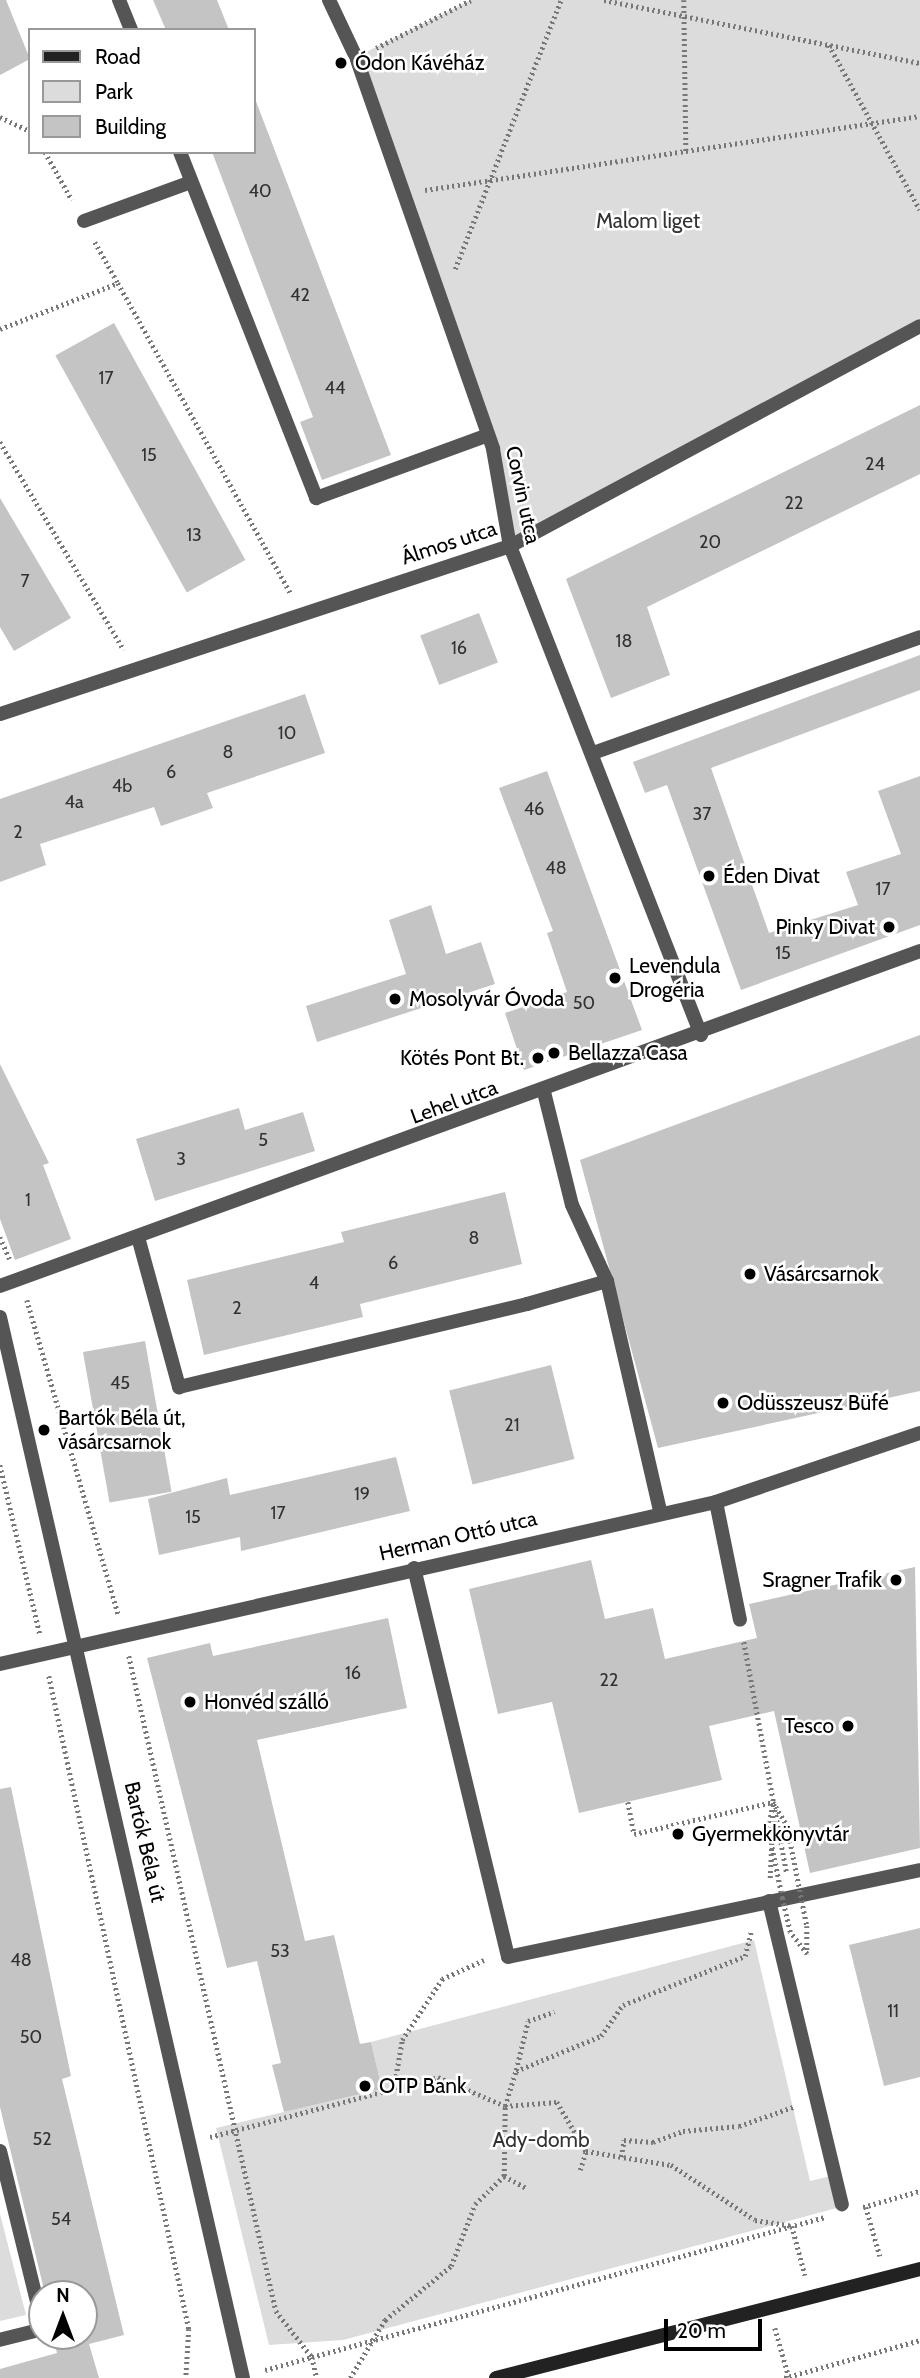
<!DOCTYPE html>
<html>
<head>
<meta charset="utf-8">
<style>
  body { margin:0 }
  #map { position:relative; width:920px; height:2378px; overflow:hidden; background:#fff; font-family:Cabin,sans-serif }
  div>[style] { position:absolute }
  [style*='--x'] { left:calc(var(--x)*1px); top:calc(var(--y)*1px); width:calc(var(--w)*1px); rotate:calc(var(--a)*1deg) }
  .green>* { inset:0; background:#dcdcdc }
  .building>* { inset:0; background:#c4c4c4; transform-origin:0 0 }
  .path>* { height:4.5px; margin-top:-2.25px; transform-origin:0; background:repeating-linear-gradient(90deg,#777 0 2px,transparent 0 5.5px) }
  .lane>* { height:14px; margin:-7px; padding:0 7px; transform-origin:7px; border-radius:7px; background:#555 }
  .street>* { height:14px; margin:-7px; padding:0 7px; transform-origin:7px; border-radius:7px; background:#555 }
  .secondary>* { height:14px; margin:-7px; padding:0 7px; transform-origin:7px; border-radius:7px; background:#222 }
  .path-bridge>* { height:4.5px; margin-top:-2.25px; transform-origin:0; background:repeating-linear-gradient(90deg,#777 0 2px,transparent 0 5.5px) }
  .dots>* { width:19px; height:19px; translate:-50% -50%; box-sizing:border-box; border:4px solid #fff; border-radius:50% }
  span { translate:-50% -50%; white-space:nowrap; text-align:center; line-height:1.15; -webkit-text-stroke:5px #fff; paint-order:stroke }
  .number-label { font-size:18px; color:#313131 }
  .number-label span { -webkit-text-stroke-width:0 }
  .poi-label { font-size:21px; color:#000 }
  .left { translate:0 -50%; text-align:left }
  .right { translate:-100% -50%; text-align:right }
  .park-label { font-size:21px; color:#333 }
  .street-label { font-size:21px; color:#000 }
  .legend { position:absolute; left:28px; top:28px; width:228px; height:126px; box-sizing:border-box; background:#fff; border:2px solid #999; margin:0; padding:9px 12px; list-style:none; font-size:21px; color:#000 }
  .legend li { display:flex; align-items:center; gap:14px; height:35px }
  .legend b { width:35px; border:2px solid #999 }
  .north { position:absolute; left:28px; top:2280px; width:70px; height:70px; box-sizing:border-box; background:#fff; border:2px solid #999; border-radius:50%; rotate:0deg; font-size:19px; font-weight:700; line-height:28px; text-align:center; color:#000 }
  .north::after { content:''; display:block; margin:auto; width:24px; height:32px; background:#000; clip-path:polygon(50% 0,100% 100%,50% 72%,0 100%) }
  .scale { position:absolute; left:664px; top:2319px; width:98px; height:32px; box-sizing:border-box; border:4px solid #000; border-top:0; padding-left:9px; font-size:21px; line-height:24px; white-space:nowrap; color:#000; -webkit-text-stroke:5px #fff; paint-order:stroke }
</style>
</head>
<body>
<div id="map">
  <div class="green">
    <i style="clip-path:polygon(471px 0,920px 0,920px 326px,510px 546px,493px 449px,356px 57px)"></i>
    <i style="clip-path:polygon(754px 1940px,810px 2181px,835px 2175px,837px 2208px,343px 2340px,269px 2345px,216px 2128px,382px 2089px,371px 2042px)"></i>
    <i style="clip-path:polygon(0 2214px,26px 2315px,0 2321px)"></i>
  </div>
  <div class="building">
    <i style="clip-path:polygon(0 0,6px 0,30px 59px,0 75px)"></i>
    <i style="clip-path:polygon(153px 0,217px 0,229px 30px,166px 30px)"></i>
    <i style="clip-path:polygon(254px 96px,391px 455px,322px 480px,300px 422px,313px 417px,212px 152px,254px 152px)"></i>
    <i style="left:114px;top:323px;width:271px;height:67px;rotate:61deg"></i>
    <i style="clip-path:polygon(920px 405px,920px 474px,647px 607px,670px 675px,611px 698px,566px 579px)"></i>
    <i style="clip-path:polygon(0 498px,71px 618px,14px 651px,0 627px)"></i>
    <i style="left:479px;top:613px;width:53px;height:63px;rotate:69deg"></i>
    <i style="clip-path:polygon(920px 655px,920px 690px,711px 768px,769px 933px,858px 905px,846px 872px,901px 854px,878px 791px,920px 776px,920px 925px,741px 990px,667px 785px,645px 793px,633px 762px)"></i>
    <i style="clip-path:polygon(305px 694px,325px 753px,207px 793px,213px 808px,161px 826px,154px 807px,40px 844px,46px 865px,0 882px,0 799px)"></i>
    <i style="clip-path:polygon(547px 771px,642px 1030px,524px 1070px,505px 1013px,567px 992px,547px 933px,553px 931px,499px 788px)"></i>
    <i style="clip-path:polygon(431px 905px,446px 954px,481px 942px,495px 984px,317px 1042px,306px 1006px,406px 974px,389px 920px)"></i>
    <i style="clip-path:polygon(920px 1035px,920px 1391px,658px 1448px,580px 1160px)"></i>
    <i style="clip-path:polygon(0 1064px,49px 1163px,43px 1165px,71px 1239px,15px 1260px,0 1219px)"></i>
    <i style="clip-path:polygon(239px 1108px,245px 1130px,303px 1112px,315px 1151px,155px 1201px,136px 1139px)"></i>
    <i style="clip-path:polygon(505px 1192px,522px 1264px,360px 1304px,363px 1317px,204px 1355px,187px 1280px,344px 1242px,341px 1232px)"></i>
    <i style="left:145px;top:1341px;width:153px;height:63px;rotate:80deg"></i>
    <i style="left:551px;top:1365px;width:97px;height:105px;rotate:76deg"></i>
    <i style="clip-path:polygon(396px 1457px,410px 1511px,241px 1551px,240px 1537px,159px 1555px,148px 1499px,227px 1478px,230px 1495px)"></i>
    <i style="clip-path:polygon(591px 1560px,605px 1619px,653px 1608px,665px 1659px,757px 1638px,749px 1604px,915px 1567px,920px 1848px,810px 1873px,774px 1711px,709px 1726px,722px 1780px,579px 1813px,552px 1702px,498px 1714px,469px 1589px)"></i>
    <i style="clip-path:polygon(388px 1618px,407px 1708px,257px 1740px,305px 1941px,334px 1935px,360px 2044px,371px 2042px,382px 2089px,284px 2112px,272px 2065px,281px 2063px,257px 1961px,227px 1968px,147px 1658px,210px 1643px,213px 1656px)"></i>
    <i style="clip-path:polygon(11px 1787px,71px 2076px,62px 2079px,124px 2335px,89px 2344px,99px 2378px,0 2378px,0 2369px,57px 2353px,53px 2336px,84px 2336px,84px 2294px,45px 2294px,0 2107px,0 1789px)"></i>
    <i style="clip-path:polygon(920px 1928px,920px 2077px,884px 2086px,849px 1945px)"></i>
  </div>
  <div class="path">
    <i style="--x:604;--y:0;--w:322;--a:11.3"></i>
    <i style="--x:684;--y:0;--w:151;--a:89.2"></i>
    <i style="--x:829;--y:45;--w:188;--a:61.1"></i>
    <i style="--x:376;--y:48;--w:106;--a:-26.8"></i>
    <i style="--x:0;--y:117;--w:33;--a:25"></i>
    <i style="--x:45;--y:152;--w:55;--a:60.6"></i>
    <i style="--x:425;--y:190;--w:501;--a:-8.5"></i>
    <i style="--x:95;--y:242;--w:47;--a:60.7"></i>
    <i style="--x:455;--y:269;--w:289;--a:-68.5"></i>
    <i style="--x:0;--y:329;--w:127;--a:-21.3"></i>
    <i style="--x:118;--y:283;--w:356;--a:60.9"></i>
    <i style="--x:0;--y:442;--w:242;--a:59.2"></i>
    <i style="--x:0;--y:1237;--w:24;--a:66"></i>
    <i style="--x:27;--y:1300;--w:327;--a:73.8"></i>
    <i style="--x:0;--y:1465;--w:174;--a:76.7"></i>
    <i style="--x:744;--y:1642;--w:236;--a:79.5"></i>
    <i style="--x:129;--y:1656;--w:671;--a:77.35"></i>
    <i style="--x:276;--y:2311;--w:58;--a:52"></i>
    <i style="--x:312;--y:2357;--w:532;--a:-15.26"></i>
    <i style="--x:49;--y:1676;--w:668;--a:77.9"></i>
    <i style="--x:189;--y:2329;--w:49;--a:93.5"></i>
    <i style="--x:628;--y:1802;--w:33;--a:79"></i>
    <i style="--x:634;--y:1834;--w:143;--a:-13"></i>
    <i style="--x:770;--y:1878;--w:68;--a:-87.5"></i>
    <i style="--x:516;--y:2070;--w:50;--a:-76.2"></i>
    <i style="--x:528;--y:2021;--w:28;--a:-19"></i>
    <i style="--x:394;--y:2087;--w:48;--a:-80.3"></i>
    <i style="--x:402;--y:2040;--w:73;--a:-56.7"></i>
    <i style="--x:442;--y:1979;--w:46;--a:-24.3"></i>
    <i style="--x:210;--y:2137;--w:236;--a:-14.7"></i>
    <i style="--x:438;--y:2077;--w:73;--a:23.4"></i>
    <i style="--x:505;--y:2106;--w:52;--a:-4.4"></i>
    <i style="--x:557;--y:2102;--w:57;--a:59.4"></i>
    <i style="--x:586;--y:2151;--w:86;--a:9.4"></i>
    <i style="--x:671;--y:2165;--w:100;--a:33.2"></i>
    <i style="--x:755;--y:2220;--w:37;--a:9"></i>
    <i style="--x:792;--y:2226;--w:51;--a:75.1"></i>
    <i style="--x:621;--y:2157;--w:17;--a:-80"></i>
    <i style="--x:624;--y:2140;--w:29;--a:4"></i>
    <i style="--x:653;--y:2142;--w:32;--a:-20"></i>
    <i style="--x:683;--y:2131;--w:56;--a:-5.1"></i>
    <i style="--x:739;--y:2126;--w:60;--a:-19.3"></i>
    <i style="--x:580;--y:2170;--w:20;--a:-72"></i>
    <i style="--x:504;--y:2176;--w:24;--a:28"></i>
    <i style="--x:863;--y:2207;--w:59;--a:-15.7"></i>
    <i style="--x:866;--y:2207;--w:51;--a:74.1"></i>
    <i style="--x:775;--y:2328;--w:51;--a:74.1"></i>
    <i style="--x:265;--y:2370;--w:49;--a:-15.5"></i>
    <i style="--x:312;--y:2357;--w:22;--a:77"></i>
    <i style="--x:350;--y:2378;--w:68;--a:-58.9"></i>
    <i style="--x:385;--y:2320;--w:85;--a:-39.3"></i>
    <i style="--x:451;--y:2266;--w:66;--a:-68.8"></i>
    <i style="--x:475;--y:2204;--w:40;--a:-44"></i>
    <i style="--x:504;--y:2176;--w:70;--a:-89.2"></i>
    <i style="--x:505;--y:2106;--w:37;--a:-73"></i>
    <i style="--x:516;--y:2071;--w:92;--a:-22.4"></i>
    <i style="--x:601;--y:2036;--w:38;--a:-55"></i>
    <i style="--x:623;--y:2005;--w:131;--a:-21.9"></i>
    <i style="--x:745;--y:1956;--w:25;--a:-76"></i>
    <i style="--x:784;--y:2378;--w:141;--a:-15.6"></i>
  </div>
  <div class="lane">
    <i style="--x:593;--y:753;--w:347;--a:-19.5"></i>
    <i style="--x:138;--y:1237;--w:156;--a:74.7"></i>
    <i style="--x:179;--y:1387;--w:358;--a:-13.4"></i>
    <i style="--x:414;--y:1568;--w:400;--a:76.4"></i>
    <i style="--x:508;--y:1957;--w:421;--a:-11.9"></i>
    <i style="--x:769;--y:1901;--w:312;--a:76.5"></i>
    <i style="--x:0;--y:2151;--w:172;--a:76.2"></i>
    <i style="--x:41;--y:2318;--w:14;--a:115"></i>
    <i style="--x:35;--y:2331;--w:36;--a:166"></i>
  </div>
  <div class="street">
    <i style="--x:119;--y:0;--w:32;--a:68"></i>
    <i style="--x:329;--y:0;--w:63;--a:64.7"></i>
    <i style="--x:356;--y:57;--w:415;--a:70.7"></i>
    <i style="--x:493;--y:449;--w:98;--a:80.1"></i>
    <i style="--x:510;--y:546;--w:525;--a:68.66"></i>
    <i style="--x:180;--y:152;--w:372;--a:68.5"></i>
    <i style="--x:316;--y:498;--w:183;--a:-20.1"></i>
    <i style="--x:84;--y:221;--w:114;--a:-20"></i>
    <i style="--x:0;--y:714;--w:537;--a:-18.23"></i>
    <i style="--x:510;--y:546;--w:465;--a:-28.2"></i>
    <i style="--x:544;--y:1092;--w:116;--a:76.1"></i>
    <i style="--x:572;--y:1205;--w:84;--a:65.3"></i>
    <i style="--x:0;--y:1286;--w:979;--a:-20.01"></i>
    <i style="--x:527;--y:1304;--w:83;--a:-16"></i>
    <i style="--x:607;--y:1281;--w:236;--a:77"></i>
    <i style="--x:0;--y:1317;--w:1088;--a:77.1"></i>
    <i style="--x:716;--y:1502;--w:120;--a:78.5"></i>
    <i style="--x:0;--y:1664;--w:734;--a:-12.75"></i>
    <i style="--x:716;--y:1502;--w:215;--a:-18.7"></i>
  </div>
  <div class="secondary">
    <i style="--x:496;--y:2378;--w:438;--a:-14.4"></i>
  </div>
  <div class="path-bridge">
    <i style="--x:773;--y:1802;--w:27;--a:59"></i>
    <i style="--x:787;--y:1825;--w:103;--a:78.8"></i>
    <i style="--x:807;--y:1926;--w:28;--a:90"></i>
    <i style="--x:807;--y:1954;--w:28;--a:-128"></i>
    <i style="--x:790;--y:1932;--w:35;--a:-103"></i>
    <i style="--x:782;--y:1898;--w:71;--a:-101.3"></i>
    <i style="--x:768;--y:1828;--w:26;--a:-79"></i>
  </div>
  <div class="dots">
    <i style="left:341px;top:63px;background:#000"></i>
    <i style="left:709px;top:876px;background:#000"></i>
    <i style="left:889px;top:927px;background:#000"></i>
    <i style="left:615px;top:978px;background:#000"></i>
    <i style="left:395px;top:999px;background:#000"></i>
    <i style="left:554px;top:1053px;background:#000"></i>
    <i style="left:538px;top:1058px;background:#000"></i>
    <i style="left:750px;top:1274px;background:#000"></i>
    <i style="left:723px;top:1403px;background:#000"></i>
    <i style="left:44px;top:1430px;background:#000"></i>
    <i style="left:896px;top:1580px;background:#000"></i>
    <i style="left:190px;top:1702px;background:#000"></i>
    <i style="left:848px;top:1726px;background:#000"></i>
    <i style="left:678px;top:1834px;background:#000"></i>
    <i style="left:365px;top:2086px;background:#000"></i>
  </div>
  <div class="number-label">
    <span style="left:260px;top:191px">40</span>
    <span style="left:300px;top:295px">42</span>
    <span style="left:106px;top:378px">17</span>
    <span style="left:335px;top:388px">44</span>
    <span style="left:149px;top:455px">15</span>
    <span style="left:875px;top:464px">24</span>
    <span style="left:794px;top:503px">22</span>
    <span style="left:194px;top:535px">13</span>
    <span style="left:710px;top:542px">20</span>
    <span style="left:25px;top:581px">7</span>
    <span style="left:624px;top:641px">18</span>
    <span style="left:459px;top:648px">16</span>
    <span style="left:287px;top:733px">10</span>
    <span style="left:228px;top:752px">8</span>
    <span style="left:171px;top:772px">6</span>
    <span style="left:122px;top:786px">4b</span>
    <span style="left:74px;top:802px">4a</span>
    <span style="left:534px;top:809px">46</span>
    <span style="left:702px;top:814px">37</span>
    <span style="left:18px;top:832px">2</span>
    <span style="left:556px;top:868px">48</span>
    <span style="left:883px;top:889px">17</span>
    <span style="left:783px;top:953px">15</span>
    <span style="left:584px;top:1003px">50</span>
    <span style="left:263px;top:1140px">5</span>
    <span style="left:181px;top:1159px">3</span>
    <span style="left:28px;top:1200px">1</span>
    <span style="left:474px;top:1238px">8</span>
    <span style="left:393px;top:1263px">6</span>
    <span style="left:314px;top:1283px">4</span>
    <span style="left:237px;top:1308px">2</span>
    <span style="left:120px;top:1383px">45</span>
    <span style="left:512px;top:1425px">21</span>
    <span style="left:362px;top:1494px">19</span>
    <span style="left:278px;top:1513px">17</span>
    <span style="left:193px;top:1517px">15</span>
    <span style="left:353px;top:1673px">16</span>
    <span style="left:609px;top:1680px">22</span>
    <span style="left:280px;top:1951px">53</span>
    <span style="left:21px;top:1960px">48</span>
    <span style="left:893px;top:2011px">11</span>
    <span style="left:31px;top:2037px">50</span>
    <span style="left:42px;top:2139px">52</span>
    <span style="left:61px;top:2219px">54</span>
  </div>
  <div class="poi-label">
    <span class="left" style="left:355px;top:63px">Ódon Kávéház</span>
    <span class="left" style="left:723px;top:876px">Éden Divat</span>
    <span class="right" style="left:875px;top:927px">Pinky Divat</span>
    <span class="left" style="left:629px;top:978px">Levendula<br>Drogéria</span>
    <span class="left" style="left:409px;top:999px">Mosolyvár Óvoda</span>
    <span class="left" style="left:568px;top:1053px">Bellazza Casa</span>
    <span class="right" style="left:524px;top:1058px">Kötés Pont Bt.</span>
    <span class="left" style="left:764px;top:1274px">Vásárcsarnok</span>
    <span class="left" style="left:737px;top:1403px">Odüsszeusz Büfé</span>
    <span class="left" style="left:58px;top:1430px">Bartók Béla út,<br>vásárcsarnok</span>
    <span class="right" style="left:882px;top:1580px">Sragner Trafik</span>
    <span class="left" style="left:204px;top:1702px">Honvéd szálló</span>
    <span class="right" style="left:834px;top:1726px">Tesco</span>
    <span class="left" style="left:692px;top:1834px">Gyermekkönyvtár</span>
    <span class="left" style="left:379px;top:2086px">OTP Bank</span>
  </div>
  <div class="park-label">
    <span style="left:648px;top:221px">Malom liget</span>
    <span style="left:541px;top:2140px">Ady-domb</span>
  </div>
  <div class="street-label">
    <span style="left:523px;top:495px;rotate:78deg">Corvin utca</span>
    <span style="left:449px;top:543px;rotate:-18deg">Álmos utca</span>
    <span style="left:454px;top:1102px;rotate:-20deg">Lehel utca</span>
    <span style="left:458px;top:1536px;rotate:-13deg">Herman Ottó utca</span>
    <span style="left:145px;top:1842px;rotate:77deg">Bartók Béla út</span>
  </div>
  <ul class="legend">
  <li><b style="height:9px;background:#222"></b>Road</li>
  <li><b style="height:19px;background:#dcdcdc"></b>Park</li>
  <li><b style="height:19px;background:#c4c4c4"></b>Building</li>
  </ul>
  <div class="north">N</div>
  <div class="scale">20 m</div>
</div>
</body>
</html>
